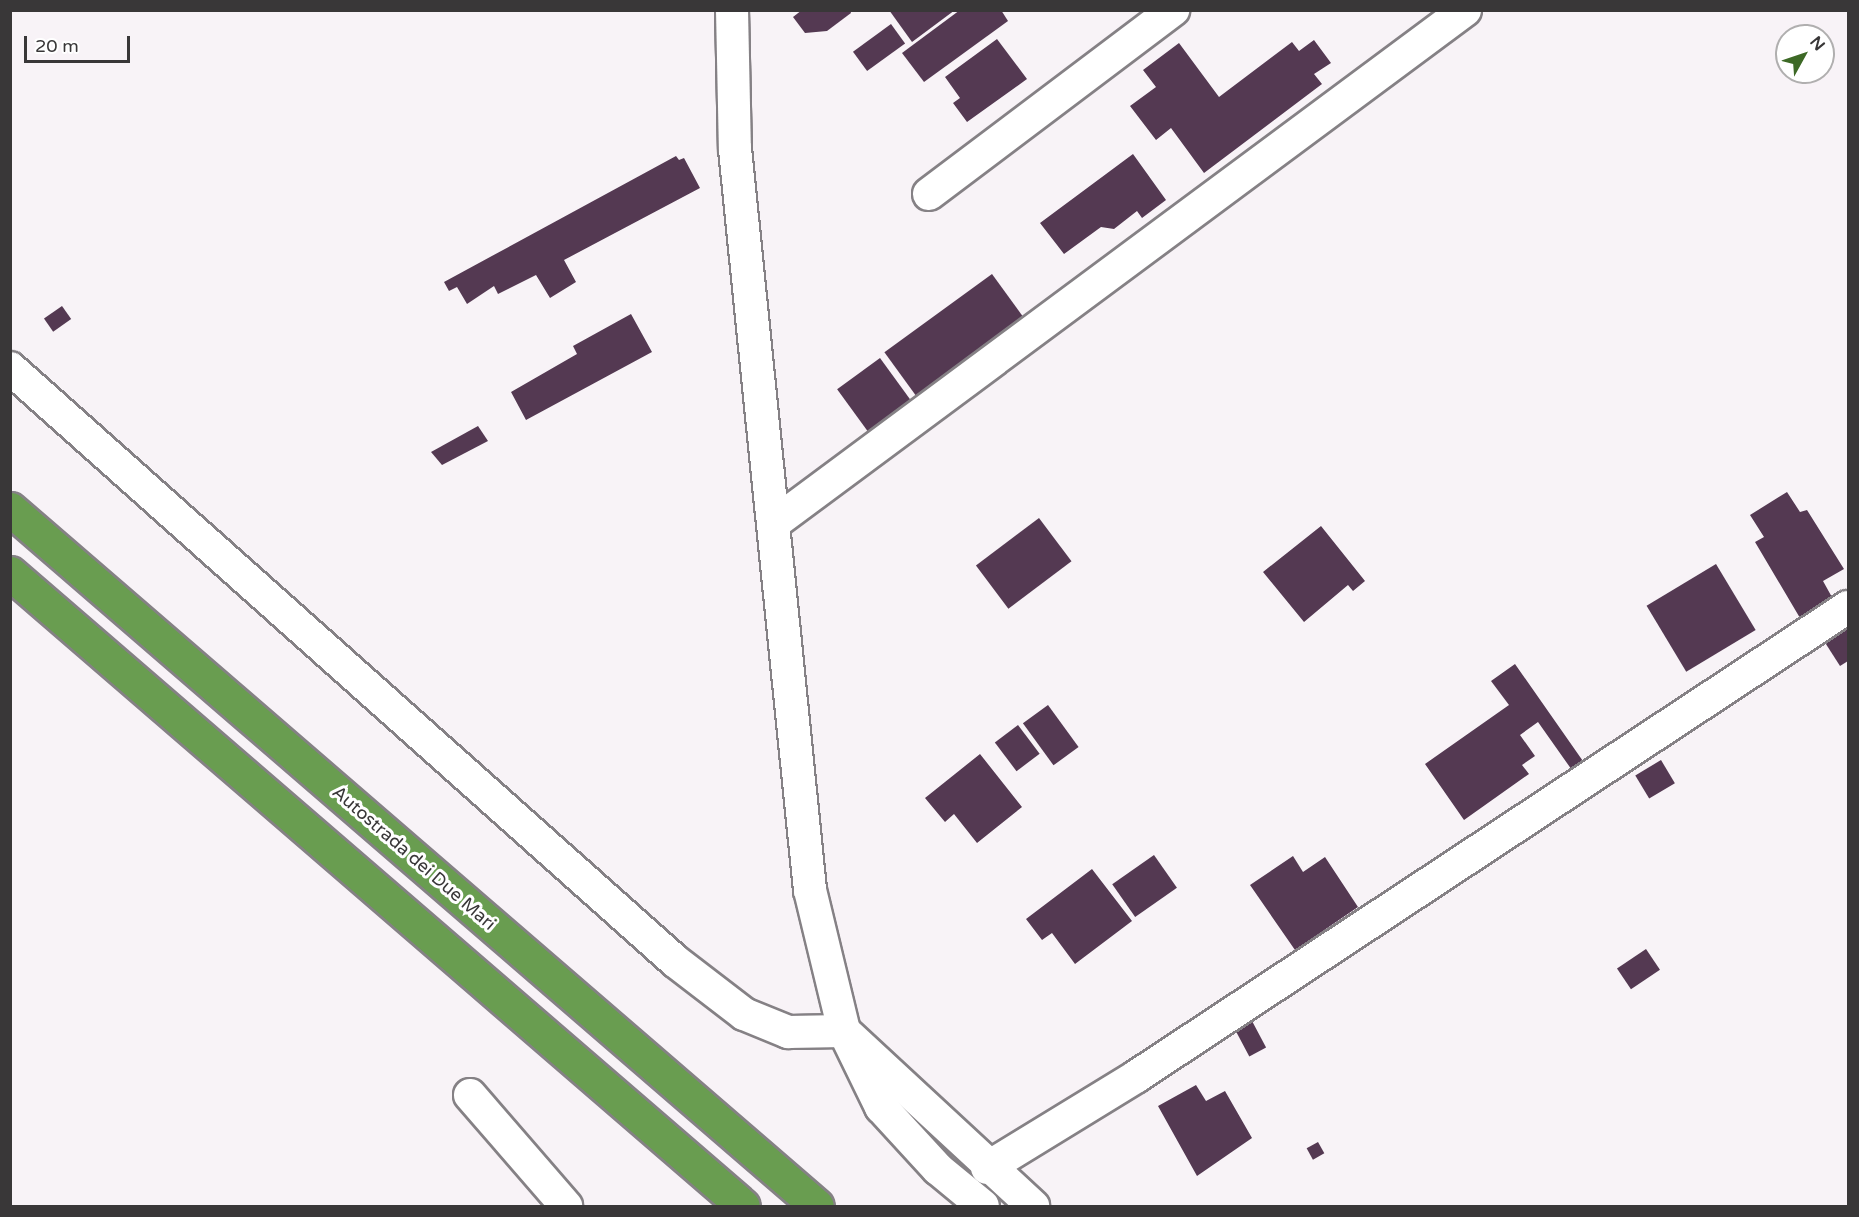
<!DOCTYPE html>
<html>
<head>
<meta charset="utf-8">
<style>
  body { margin:0 }
  #map { position:relative; width:1859px; height:1217px; overflow:hidden; background:#f8f3f7; font-family:"Varela Round",sans-serif }
  div>[style] { position:absolute }
  [style*='--x'] { left:calc(var(--x)*1px); top:calc(var(--y)*1px); width:calc(var(--w)*1px); rotate:calc(var(--a)*1deg) }
  .building>* { inset:0; background:#543952; transform-origin:0 0 }
  .roads { filter:drop-shadow(2px 0 #858185) drop-shadow(-2px 0 #858185) drop-shadow(0 2px #858185) drop-shadow(0 -2px #858185) }
  .street>* { height:32px; margin:-16px; padding:0 16px; transform-origin:16px; border-radius:16px; background:#fff }
  .highway>* { height:33px; margin:-16.5px; padding:0 16.5px; transform-origin:16.5px; border-radius:16.5px; background:#699d50 }
  span { translate:-50% -50%; white-space:nowrap; text-align:center; line-height:1.15; -webkit-text-stroke:6px #fff; paint-order:stroke }
  .street-label { font-size:18px; color:#393738 }
  .frame { position:absolute; inset:0; border:12px solid #393738; pointer-events:none }
  .north { position:absolute; left:1775px; top:24px; width:60px; height:60px; box-sizing:border-box; background:#fff; border:2px solid #b0afaf; border-radius:50%; rotate:50deg; font-size:16px; font-weight:700; line-height:24px; text-align:center; color:#393738 }
  .north::after { content:''; display:block; margin:auto; width:21px; height:27px; background:#3d6926; clip-path:polygon(50% 0,100% 100%,50% 72%,0 100%) }
  .scale { position:absolute; left:24px; top:36px; width:106px; height:27px; box-sizing:border-box; border:3px solid #393738; border-top:0; padding-left:8px; font-size:18px; line-height:21px; white-space:nowrap; color:#393738; -webkit-text-stroke:4px #fff; paint-order:stroke }
</style>
</head>
<body>
<div id="map">
  <div class="building">
    <i style="clip-path:polygon(802px 10px,850px 10px,851px 13px,827px 31px,805px 33px,793px 17px)"></i>
    <i style="clip-path:polygon(889px 10px,955px 10px,912px 42px)"></i>
    <i style="clip-path:polygon(960px 10px,1001px 10px,1008px 21px,924px 82px,902px 53px)"></i>
    <i style="left:891px;top:24px;width:24px;height:47px;rotate:54deg"></i>
    <i style="clip-path:polygon(997px 39px,1027px 79px,967px 122px,953px 103px,960px 98px,945px 77px)"></i>
    <i style="clip-path:polygon(1314px 40px,1331px 63px,1314px 74px,1322px 84px,1204px 173px,1171px 128px,1156px 140px,1130px 106px,1156px 87px,1143px 70px,1179px 43px,1219px 97px,1292px 42px,1299px 51px)"></i>
    <i style="clip-path:polygon(1133px 154px,1166px 200px,1142px 218px,1137px 211px,1114px 229px,1101px 227px,1064px 254px,1040px 223px)"></i>
    <i style="clip-path:polygon(676px 156px,679px 160px,684px 158px,700px 188px,564px 260px,576px 282px,550px 298px,536px 275px,498px 294px,494px 286px,467px 304px,457px 287px,449px 291px,444px 282px)"></i>
    <i style="left:992px;top:274px;width:63px;height:133px;rotate:54deg"></i>
    <i style="left:62px;top:306px;width:16px;height:22px;rotate:55deg"></i>
    <i style="clip-path:polygon(631px 314px,652px 352px,526px 420px,511px 392px,577px 354px,573px 346px)"></i>
    <i style="left:880px;top:358px;width:61px;height:53px;rotate:54deg"></i>
    <i style="clip-path:polygon(478px 426px,488px 441px,442px 465px,431px 452px)"></i>
    <i style="clip-path:polygon(1787px 492px,1800px 512px,1807px 510px,1844px 569px,1823px 581px,1833px 599px,1800px 618px,1755px 542px,1764px 537px,1750px 515px)"></i>
    <i style="left:1039px;top:518px;width:54px;height:79px;rotate:53deg"></i>
    <i style="clip-path:polygon(1321px 526px,1365px 581px,1353px 591px,1348px 585px,1304px 622px,1263px 572px)"></i>
    <i style="left:1716px;top:564px;width:77px;height:81px;rotate:59deg"></i>
    <i style="clip-path:polygon(1848px 624px,1848px 661px,1840px 666px,1824px 641px)"></i>
    <i style="clip-path:polygon(1515px 664px,1585px 764px,1574px 773px,1538px 722px,1520px 735px,1535px 756px,1522px 765px,1529px 774px,1464px 820px,1425px 764px,1509px 705px,1491px 681px)"></i>
    <i style="left:1048px;top:705px;width:52px;height:31px;rotate:54deg"></i>
    <i style="left:1018px;top:725px;width:36px;height:29px;rotate:53deg"></i>
    <i style="clip-path:polygon(980px 754px,1022px 807px,977px 843px,954px 814px,945px 822px,925px 798px)"></i>
    <i style="left:1661px;top:760px;width:27px;height:30px;rotate:59deg"></i>
    <i style="left:1154px;top:855px;width:40px;height:51px;rotate:55deg"></i>
    <i style="clip-path:polygon(1293px 856px,1303px 872px,1325px 857px,1358px 907px,1295px 950px,1250px 885px)"></i>
    <i style="clip-path:polygon(1092px 869px,1132px 921px,1075px 964px,1052px 933px,1042px 940px,1026px 919px)"></i>
    <i style="left:1646px;top:949px;width:25px;height:35px;rotate:56deg"></i>
    <i style="left:1252px;top:1021px;width:30px;height:19px;rotate:62deg"></i>
    <i style="clip-path:polygon(1196px 1085px,1206px 1101px,1225px 1091px,1252px 1138px,1197px 1176px,1158px 1106px)"></i>
    <i style="left:1318px;top:1142px;width:13px;height:13px;rotate:61deg"></i>
  </div>
  <div class="roads">
    <div class="street">
      <i style="--x:732;--y:10;--w:139;--a:88.8"></i>
      <i style="--x:735;--y:149;--w:745;--a:84.22"></i>
      <i style="--x:810;--y:890;--w:145;--a:76.4"></i>
      <i style="--x:844;--y:1031;--w:85;--a:64"></i>
      <i style="--x:881;--y:1107;--w:84;--a:47.4"></i>
      <i style="--x:938;--y:1169;--w:58;--a:39.4"></i>
      <i style="--x:929;--y:194;--w:306;--a:-37"></i>
      <i style="--x:10;--y:368;--w:891;--a:41.72"></i>
      <i style="--x:675;--y:961;--w:87;--a:37.5"></i>
      <i style="--x:744;--y:1014;--w:48;--a:22.2"></i>
      <i style="--x:788;--y:1032;--w:56;--a:-1"></i>
      <i style="--x:844;--y:1031;--w:258;--a:42.8"></i>
      <i style="--x:773;--y:524;--w:862;--a:-36.6"></i>
      <i style="--x:470;--y:1095;--w:147;--a:49.1"></i>
      <i style="--x:987;--y:1168;--w:176;--a:-31.5"></i>
      <i style="--x:1137;--y:1076;--w:852;--a:-33.41"></i>
    </div>
    <div class="highway">
      <i style="--x:10;--y:509;--w:1066;--a:40.82"></i>
      <i style="--x:10;--y:573;--w:968;--a:40.81"></i>
    </div>
  </div>
  <div class="street-label">
    <span style="left:414px;top:858px;rotate:41deg">Autostrada dei Due Mari</span>
  </div>
  <div class="frame"></div>
  <div class="north">N</div>
  <div class="scale">20 m</div>
</div>
</body>
</html>
